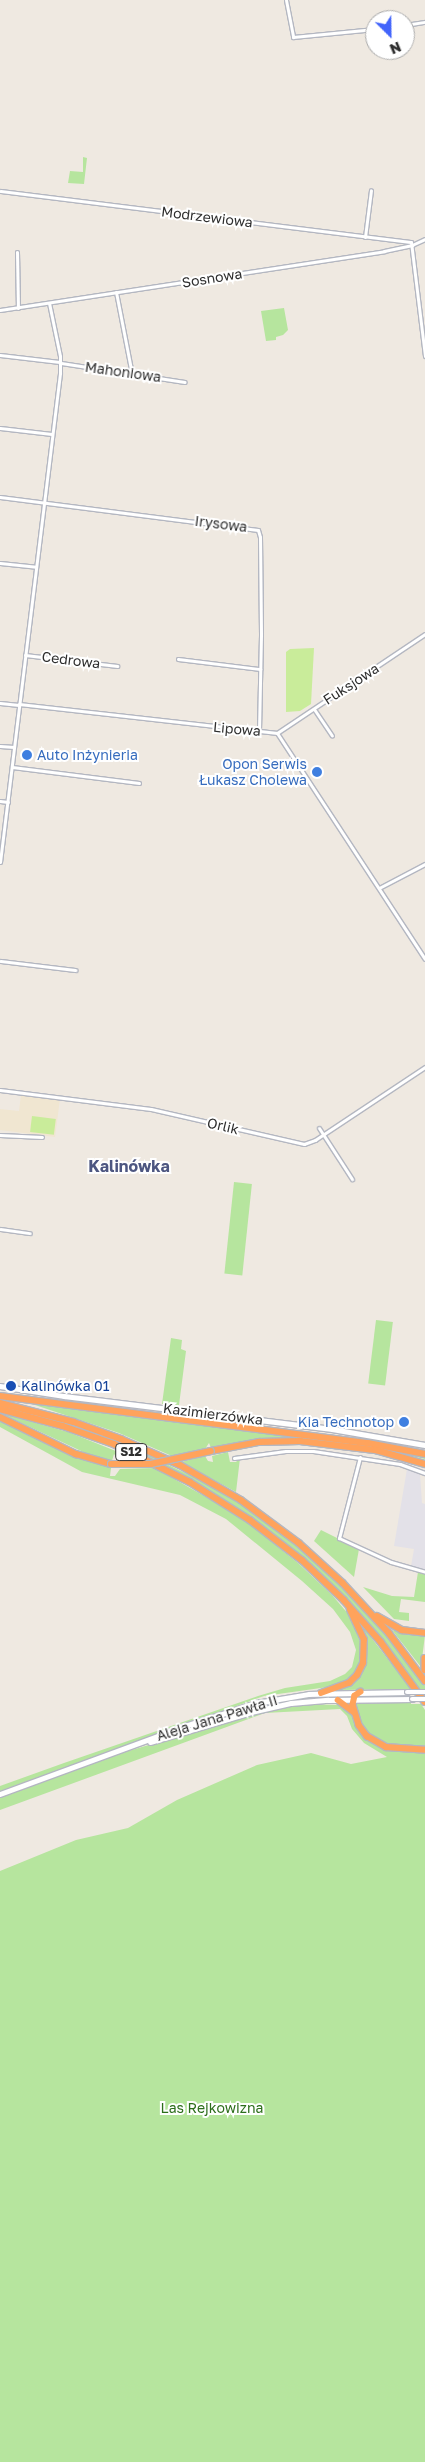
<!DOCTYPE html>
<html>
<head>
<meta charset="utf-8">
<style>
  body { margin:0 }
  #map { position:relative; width:425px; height:2462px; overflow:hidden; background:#efe9e1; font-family:"Golos Text",sans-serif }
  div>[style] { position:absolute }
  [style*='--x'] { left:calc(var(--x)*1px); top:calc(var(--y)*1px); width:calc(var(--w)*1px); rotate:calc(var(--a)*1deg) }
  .industrial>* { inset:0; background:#e3e1e8 }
  .education>* { inset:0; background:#f0e6d1 }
  .green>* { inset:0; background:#b6e59e; transform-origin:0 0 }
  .pitch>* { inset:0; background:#c9ec9a; transform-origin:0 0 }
  .roads { filter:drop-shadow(1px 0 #b4b7c1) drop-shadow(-1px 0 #b4b7c1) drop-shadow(0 1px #b4b7c1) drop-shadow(0 -1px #b4b7c1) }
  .street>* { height:3px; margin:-1.5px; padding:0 1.5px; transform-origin:1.5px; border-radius:1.5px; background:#fff }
  .secondary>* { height:4.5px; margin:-2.25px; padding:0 2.25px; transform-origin:2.25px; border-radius:2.25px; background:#fff }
  .highway>* { height:5.5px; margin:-2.75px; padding:0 2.75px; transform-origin:2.75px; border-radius:2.75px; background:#ffa35c }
  .bridges { filter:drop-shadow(1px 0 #b4b7c1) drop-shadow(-1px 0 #b4b7c1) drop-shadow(0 1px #b4b7c1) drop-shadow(0 -1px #b4b7c1) }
  .secondary-bridge>* { height:4.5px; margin:-2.25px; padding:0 2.25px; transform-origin:2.25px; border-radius:2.25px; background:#fff }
  .highway-bridge>* { height:5.5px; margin:-2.75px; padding:0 2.75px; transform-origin:2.75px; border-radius:2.75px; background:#ffa35c }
  .dots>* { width:14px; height:14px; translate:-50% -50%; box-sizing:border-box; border:2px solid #fff; border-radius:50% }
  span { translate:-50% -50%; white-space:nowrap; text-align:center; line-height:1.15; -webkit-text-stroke:4px #fff; paint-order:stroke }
  .shield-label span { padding:1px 4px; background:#fff; border:1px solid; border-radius:4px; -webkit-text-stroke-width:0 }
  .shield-label { font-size:12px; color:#2e2e2e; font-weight:700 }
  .street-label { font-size:14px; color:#2e2e2e }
  .shop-label { font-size:14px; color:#366cbe }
  .left { translate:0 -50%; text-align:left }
  .right { translate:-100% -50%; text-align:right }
  .transit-label { font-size:14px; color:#164399 }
  .park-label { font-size:14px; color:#2c6e1b }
  .quarter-label { font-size:16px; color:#4d5680; font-weight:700 }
  .north { position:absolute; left:365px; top:10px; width:50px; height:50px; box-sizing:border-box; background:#fff; border:1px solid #ababab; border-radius:50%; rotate:157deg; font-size:14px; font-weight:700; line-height:20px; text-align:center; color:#2e2e2e }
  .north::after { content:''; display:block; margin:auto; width:18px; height:22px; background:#4264fb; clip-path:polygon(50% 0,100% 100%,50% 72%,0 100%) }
</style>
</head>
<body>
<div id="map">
  <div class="industrial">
    <i style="clip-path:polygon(407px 1469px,420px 1474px,422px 1503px,425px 1504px,425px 1570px,411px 1566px,414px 1549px,394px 1546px)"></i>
  </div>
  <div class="education">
    <i style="clip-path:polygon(21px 1095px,60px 1099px,55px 1137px,0 1130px,0 1109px,19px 1111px)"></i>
  </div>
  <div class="green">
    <i style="clip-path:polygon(83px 157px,87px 158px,84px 184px,68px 183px,70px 171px,83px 172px)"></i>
    <i style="clip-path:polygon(284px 308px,288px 330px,283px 335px,276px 337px,276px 340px,266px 341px,261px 311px)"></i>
    <i style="left:234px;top:1182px;width:18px;height:92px;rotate:6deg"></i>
    <i style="left:376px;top:1320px;width:17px;height:64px;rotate:7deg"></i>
    <i style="clip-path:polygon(171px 1338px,182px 1340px,181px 1349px,186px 1351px,179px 1405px,162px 1404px)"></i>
    <i style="clip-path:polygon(29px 1403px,389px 1448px,425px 1457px,425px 1459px,367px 1447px,285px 1438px,253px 1440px,211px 1448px,209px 1443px,205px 1449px,172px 1456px,119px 1433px)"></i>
    <i style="clip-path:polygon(0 1405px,76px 1425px,121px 1442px,208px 1484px,265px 1520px,326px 1571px,378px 1624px,421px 1680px,425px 1686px,425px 1698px,383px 1640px,345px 1598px,305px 1560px,242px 1511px,192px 1480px,120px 1444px,75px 1427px)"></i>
    <i style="clip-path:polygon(0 1413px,68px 1432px,141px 1461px,120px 1462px,114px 1454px,112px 1461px,94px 1457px)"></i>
    <i style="clip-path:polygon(0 1419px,71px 1455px,111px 1468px,110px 1476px,115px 1476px,120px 1469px,155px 1468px,241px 1517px,298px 1563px,332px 1595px,350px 1616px,361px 1644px,360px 1662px,354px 1672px,347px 1680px,335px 1686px,264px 1696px,0 1791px,0 1786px,64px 1763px,258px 1696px,285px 1688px,330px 1681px,345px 1674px,352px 1667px,356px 1650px,350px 1632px,333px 1609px,302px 1581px,226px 1519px,180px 1495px,82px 1472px,0 1427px)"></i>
    <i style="clip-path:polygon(228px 1452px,230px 1462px,236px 1462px,240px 1458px,236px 1492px,181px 1462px,205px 1456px,208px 1461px,213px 1462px,212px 1456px)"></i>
    <i style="clip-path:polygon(321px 1530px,359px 1549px,354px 1577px,314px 1541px)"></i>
    <i style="clip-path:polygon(418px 1572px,425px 1574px,425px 1602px,401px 1599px,399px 1612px,409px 1613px,409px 1621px,394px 1619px,363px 1587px,392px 1596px,414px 1597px)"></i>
    <i style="clip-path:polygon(363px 1627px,411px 1689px,340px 1690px,358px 1678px,365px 1666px,366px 1639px)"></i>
    <i style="clip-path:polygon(392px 1630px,408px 1634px,425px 1635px,421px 1667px)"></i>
    <i style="clip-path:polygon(347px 1694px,347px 1697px,302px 1699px,270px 1705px,180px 1731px,269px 1702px,312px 1695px)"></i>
    <i style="clip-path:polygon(411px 1702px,411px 1704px,421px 1704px,425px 1710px,425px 1748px,387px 1745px,375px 1739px,365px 1730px,355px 1704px)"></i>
    <i style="clip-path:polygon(303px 1704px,341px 1705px,349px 1710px,365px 1738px,378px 1747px,425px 1753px,425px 2462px,0 2462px,0 1871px,76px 1840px,128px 1828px,177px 1800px,257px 1765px,311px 1753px,351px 1764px,387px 1757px,364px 1743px,352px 1729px,347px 1716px,340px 1709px,265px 1713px,0 1810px,0 1797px,125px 1752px,264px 1711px)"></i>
  </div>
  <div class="pitch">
    <i style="clip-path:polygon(314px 648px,311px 704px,300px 711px,286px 712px,286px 652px,290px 649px)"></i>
    <i style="left:32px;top:1116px;width:24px;height:16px;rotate:7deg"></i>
  </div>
  <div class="roads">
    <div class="street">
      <i style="--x:286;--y:0;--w:38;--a:79"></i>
      <i style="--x:293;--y:37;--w:82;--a:-5.6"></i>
      <i style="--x:405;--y:25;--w:20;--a:-9"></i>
      <i style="--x:0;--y:191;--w:414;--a:7.1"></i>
      <i style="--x:411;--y:242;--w:115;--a:83"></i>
      <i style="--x:365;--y:237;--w:47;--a:-82.7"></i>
      <i style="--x:17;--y:252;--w:56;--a:89"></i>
      <i style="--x:116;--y:292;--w:84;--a:79"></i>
      <i style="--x:0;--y:310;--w:389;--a:-8.7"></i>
      <i style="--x:384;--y:251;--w:29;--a:-12"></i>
      <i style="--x:412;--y:245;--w:14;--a:-25"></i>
      <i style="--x:0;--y:355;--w:60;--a:6.7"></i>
      <i style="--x:61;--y:363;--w:125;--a:8.7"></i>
      <i style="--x:0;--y:428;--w:52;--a:6.6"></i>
      <i style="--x:0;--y:497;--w:260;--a:7.3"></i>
      <i style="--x:258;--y:530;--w:7;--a:74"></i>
      <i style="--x:260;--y:537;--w:98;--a:89.4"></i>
      <i style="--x:261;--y:635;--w:96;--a:91.2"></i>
      <i style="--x:0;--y:563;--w:36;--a:6"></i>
      <i style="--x:25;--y:655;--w:93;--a:6.8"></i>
      <i style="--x:178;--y:659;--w:83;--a:7"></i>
      <i style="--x:0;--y:703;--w:19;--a:6"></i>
      <i style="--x:19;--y:704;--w:260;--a:6.4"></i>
      <i style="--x:277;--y:733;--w:270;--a:56.8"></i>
      <i style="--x:314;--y:709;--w:32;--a:56"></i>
      <i style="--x:277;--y:733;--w:178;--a:-33.8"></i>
      <i style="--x:0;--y:746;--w:14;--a:4"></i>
      <i style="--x:12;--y:767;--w:128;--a:7.2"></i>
      <i style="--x:0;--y:801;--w:8;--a:7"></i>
      <i style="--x:0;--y:862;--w:493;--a:-83"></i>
      <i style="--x:60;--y:373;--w:17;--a:-90"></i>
      <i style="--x:60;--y:356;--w:54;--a:-101.7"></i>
      <i style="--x:379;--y:888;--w:52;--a:-27.6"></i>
      <i style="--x:0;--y:961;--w:76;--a:6.8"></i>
      <i style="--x:0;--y:1090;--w:152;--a:7.2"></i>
      <i style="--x:151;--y:1109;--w:157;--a:12.9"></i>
      <i style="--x:304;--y:1144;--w:12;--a:-20"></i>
      <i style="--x:315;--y:1140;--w:132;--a:-33.6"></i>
      <i style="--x:319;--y:1128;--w:61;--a:57.1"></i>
      <i style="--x:0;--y:1135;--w:42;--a:2.7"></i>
      <i style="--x:0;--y:1229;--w:30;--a:8"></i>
      <i style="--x:360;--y:1457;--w:84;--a:104.5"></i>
      <i style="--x:339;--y:1538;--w:57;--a:24.8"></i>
      <i style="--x:391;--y:1562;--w:35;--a:16"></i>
      <i style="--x:234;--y:1458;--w:52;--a:-7.7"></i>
      <i style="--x:286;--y:1451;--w:27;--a:0"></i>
      <i style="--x:313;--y:1451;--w:88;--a:8.5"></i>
      <i style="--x:400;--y:1464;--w:27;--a:20"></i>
    </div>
    <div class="secondary">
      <i style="--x:0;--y:1386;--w:65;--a:8.9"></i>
      <i style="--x:64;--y:1396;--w:270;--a:7"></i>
      <i style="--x:332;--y:1429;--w:94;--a:9.8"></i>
      <i style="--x:150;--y:1742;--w:105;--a:-16.5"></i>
      <i style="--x:251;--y:1712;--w:41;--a:-12.7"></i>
      <i style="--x:291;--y:1703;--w:37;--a:-5"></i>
      <i style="--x:328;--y:1700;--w:84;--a:-0.7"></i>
      <i style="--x:0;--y:1794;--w:197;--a:-20.2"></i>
      <i style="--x:185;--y:1726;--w:75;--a:-17.9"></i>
      <i style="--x:256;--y:1703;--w:54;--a:-9.6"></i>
      <i style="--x:309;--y:1694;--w:98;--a:-1.2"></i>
    </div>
    <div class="highway">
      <i style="--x:0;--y:1396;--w:371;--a:7.3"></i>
      <i style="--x:368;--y:1443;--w:58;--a:10.9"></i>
      <i style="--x:0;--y:1403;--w:76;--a:14.4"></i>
      <i style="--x:74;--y:1422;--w:50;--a:19.9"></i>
      <i style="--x:121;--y:1439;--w:64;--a:23.8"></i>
      <i style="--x:180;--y:1465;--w:70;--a:29.8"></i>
      <i style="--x:241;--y:1500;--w:72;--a:36.6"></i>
      <i style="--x:299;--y:1543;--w:59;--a:42.3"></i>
      <i style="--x:343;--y:1583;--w:68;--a:47.4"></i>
      <i style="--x:389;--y:1633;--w:60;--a:53.1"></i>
      <i style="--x:0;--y:1409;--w:65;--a:15.1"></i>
      <i style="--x:63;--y:1426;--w:54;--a:19.4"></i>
      <i style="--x:114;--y:1444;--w:85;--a:26.6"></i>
      <i style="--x:190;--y:1482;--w:71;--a:32.3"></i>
      <i style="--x:250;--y:1520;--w:66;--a:37.6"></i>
      <i style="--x:302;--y:1560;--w:58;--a:43.6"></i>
      <i style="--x:344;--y:1600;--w:56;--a:48.6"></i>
      <i style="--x:381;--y:1642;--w:74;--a:53.7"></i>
      <i style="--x:0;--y:1417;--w:85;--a:26"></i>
      <i style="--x:76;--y:1454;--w:36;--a:16"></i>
      <i style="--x:211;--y:1451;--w:49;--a:-10.6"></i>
      <i style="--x:259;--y:1442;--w:41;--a:-1.4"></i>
      <i style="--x:300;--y:1441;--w:77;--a:6.8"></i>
      <i style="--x:376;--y:1450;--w:51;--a:15.9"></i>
      <i style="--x:377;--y:1616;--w:29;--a:29"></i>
      <i style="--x:402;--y:1630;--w:23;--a:7"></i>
      <i style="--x:425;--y:1658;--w:12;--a:90"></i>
      <i style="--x:361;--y:1692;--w:7;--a:146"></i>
      <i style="--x:355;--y:1696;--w:9;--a:103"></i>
      <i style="--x:353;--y:1705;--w:21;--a:73"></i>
      <i style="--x:359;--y:1725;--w:14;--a:54"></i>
      <i style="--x:367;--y:1736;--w:22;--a:30"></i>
      <i style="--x:386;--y:1747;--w:39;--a:4"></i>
      <i style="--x:321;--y:1693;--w:30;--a:-20"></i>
      <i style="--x:349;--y:1683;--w:11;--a:-45"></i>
      <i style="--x:357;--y:1675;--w:13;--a:-63"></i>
      <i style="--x:363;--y:1663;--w:23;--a:-88"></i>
      <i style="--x:364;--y:1640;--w:33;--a:-115"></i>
      <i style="--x:338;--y:1700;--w:20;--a:37"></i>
    </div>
  </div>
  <div class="bridges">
    <div class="secondary-bridge">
      <i style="--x:407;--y:1692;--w:18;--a:0"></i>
      <i style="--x:412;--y:1699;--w:13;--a:0"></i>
    </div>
    <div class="highway-bridge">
      <i style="--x:111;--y:1464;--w:40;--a:0"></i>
      <i style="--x:151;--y:1464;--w:61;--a:-12.2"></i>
    </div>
  </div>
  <div class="dots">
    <i style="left:27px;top:755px;background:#3f7fe0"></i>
    <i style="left:317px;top:772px;background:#3f7fe0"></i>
    <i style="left:11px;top:1386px;background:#1a4fb4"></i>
    <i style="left:404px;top:1422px;background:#3f7fe0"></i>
  </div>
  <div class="shield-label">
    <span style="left:131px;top:1452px">S12</span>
  </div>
  <div class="street-label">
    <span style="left:207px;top:217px;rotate:7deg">Modrzewiowa</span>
    <span style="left:212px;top:278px;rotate:-9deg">Sosnowa</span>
    <span style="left:123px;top:372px;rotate:8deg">Mahoniowa</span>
    <span style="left:221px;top:524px;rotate:7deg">Irysowa</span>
    <span style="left:71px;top:660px;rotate:7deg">Cedrowa</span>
    <span style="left:351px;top:684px;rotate:-33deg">Fuksjowa</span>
    <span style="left:237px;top:729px;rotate:5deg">Lipowa</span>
    <span style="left:223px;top:1126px;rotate:13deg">Orlik</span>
    <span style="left:213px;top:1414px;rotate:7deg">Kazimierzówka</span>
    <span style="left:217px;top:1718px;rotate:-17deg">Aleja Jana Pawła II</span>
  </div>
  <div class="shop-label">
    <span class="left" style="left:37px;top:755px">Auto Inżynieria</span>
    <span class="right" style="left:307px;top:772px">Opon Serwis<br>Łukasz Cholewa</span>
    <span class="right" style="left:394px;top:1422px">Kia Technotop</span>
  </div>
  <div class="transit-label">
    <span class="left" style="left:21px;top:1386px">Kalinówka 01</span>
  </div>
  <div class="park-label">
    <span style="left:212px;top:2108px">Las Rejkowizna</span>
  </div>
  <div class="quarter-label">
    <span style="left:129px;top:1166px">Kalinówka</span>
  </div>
  <div class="north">N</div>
</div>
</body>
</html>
